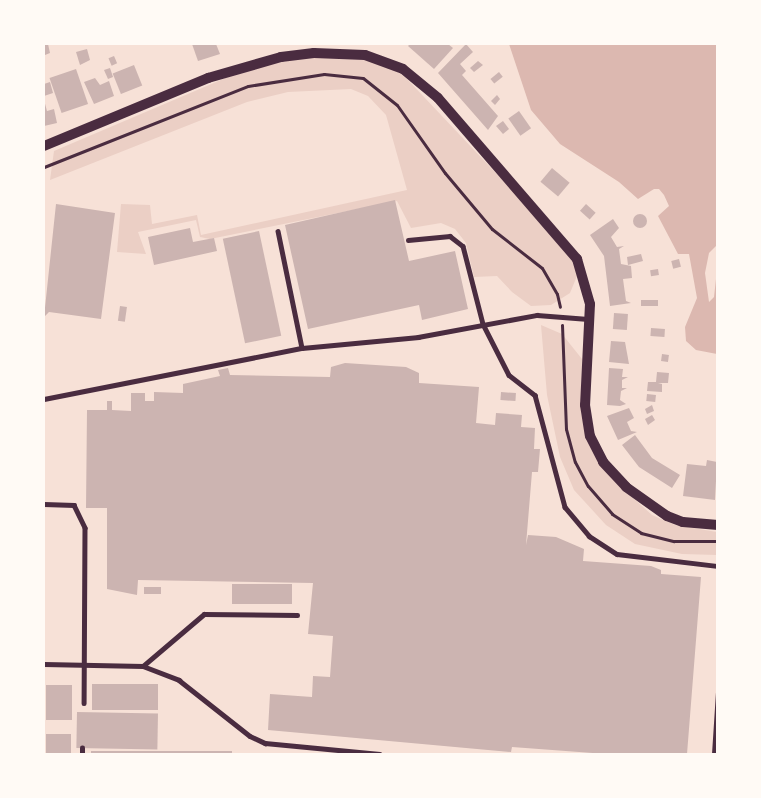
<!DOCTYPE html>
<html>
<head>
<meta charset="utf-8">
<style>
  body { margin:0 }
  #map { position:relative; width:761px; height:798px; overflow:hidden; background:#f7e1d7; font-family:"Varela Round",sans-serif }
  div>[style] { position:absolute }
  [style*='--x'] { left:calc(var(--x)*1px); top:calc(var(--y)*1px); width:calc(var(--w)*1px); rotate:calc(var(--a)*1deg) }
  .green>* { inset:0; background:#ebcfc5 }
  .water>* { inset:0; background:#dcb8b0 }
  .building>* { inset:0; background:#ccb4b1; transform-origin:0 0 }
  .round { border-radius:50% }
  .path>* { height:3px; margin:-1.5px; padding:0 1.5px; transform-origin:1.5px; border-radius:1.5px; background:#4a2c40 }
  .service>* { height:4.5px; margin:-2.25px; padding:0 2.25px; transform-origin:2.25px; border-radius:2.25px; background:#4a2c40 }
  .tertiary>* { height:10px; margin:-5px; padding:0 5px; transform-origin:5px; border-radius:5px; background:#4a2c40 }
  span { translate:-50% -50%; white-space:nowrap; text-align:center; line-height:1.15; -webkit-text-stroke:4.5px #fffaf5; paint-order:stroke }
  .frame { position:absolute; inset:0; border:45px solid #fffaf5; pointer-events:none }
</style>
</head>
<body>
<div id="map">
  <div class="green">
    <i style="clip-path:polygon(340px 56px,387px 63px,407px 79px,543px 223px,574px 263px,577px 276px,570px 293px,551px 305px,531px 306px,512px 292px,497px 276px,474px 277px,466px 243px,455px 229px,441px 223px,411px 228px,397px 201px,210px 239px,200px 237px,196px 220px,138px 232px,146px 254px,117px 252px,121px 204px,150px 205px,152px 224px,197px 215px,201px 235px,407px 190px,386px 115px,368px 96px,351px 89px,288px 92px,247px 102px,50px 180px,54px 151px,249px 68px,290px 59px)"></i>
    <i style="clip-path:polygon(541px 325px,562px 334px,582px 359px,581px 413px,587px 437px,612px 479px,652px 515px,675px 525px,717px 532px,717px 555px,682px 554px,635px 544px,606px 525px,574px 490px,560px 457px,547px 395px)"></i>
  </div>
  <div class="water">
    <i style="clip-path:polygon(509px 44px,717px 44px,717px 245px,709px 253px,705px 273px,709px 302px,714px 297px,717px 270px,717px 354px,696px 350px,686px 341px,685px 327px,697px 298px,689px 254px,678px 254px,658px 216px,669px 206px,664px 195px,659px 189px,654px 189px,638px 199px,619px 182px,560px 144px,531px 110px)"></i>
  </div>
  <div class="building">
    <i style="clip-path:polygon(44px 44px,48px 44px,50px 53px,45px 55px)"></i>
    <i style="clip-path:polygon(192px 44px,216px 44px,220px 54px,198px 61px)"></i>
    <i style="clip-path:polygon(410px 44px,448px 44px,453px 48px,434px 69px,408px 46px)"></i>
    <i style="clip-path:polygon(466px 44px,473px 52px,460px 64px,466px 71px,462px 75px,498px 116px,488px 130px,438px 73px)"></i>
    <i style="clip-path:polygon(87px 49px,90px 60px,80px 65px,76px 52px)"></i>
    <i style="left:114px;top:56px;width:8px;height:6px;rotate:67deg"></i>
    <i style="clip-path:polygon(478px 61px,483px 65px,474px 72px,470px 68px)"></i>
    <i style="left:134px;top:65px;width:22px;height:23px;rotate:68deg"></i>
    <i style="clip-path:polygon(110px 68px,113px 77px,108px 79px,104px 70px)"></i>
    <i style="left:76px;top:69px;width:37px;height:28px;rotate:71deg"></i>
    <i style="left:499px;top:72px;width:6px;height:11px;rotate:51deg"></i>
    <i style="clip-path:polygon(95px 78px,100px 85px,109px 81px,114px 96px,94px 104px,84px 82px)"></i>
    <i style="clip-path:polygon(50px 82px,53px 93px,44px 96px,44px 84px)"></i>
    <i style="clip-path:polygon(497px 95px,500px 99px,495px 105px,491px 101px)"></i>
    <i style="clip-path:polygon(44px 100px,47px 111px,54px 109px,57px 123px,44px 126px)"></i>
    <i style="left:519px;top:111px;width:21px;height:13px;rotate:55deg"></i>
    <i style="clip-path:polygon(503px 121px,509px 129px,503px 134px,496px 126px)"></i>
    <i style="left:552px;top:168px;width:23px;height:18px;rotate:40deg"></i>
    <i style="clip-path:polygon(395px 200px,409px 261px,455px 251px,468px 309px,422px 320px,419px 305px,308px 329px,285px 225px)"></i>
    <i style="clip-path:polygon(56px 204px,115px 213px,101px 319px,49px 312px,44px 317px)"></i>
    <i style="left:586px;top:204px;width:13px;height:9px;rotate:42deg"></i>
    <i class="round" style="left:633px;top:214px;width:14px;height:14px"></i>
    <i style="clip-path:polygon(613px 219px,619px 228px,611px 237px,617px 247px,624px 246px,619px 249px,621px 264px,631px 266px,632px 278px,623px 279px,626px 301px,631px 303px,610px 306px,604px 256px,590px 235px)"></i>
    <i style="clip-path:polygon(190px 228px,193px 242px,214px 238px,217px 251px,154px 265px,148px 237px)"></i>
    <i style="left:259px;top:231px;width:107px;height:37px;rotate:78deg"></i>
    <i style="clip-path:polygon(641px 254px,643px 261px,628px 265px,627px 257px)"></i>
    <i style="left:679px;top:259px;width:8px;height:8px;rotate:76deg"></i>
    <i style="left:658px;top:269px;width:6px;height:8px;rotate:81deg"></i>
    <i style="left:658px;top:300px;width:6px;height:17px;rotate:90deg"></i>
    <i style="left:120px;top:306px;width:7px;height:15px;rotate:8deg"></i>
    <i style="left:614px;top:313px;width:14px;height:16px;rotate:4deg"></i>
    <i style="left:651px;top:328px;width:14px;height:8px;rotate:4deg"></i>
    <i style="clip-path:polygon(611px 341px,625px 342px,629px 364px,609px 362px)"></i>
    <i style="left:662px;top:354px;width:7px;height:7px;rotate:8deg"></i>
    <i style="clip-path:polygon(345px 363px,406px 367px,419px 373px,419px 383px,479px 387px,476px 423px,495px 425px,496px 413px,522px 415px,521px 427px,535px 428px,534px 449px,540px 449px,538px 472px,532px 472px,526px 545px,528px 535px,556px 537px,584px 549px,583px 561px,651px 566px,661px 570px,661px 574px,701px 577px,687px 754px,606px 754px,512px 747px,511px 752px,268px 730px,270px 694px,312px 697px,313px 676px,330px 677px,333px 636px,308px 634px,313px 583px,138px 580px,137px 595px,107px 589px,107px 508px,86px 508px,87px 410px,107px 410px,107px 401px,112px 401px,112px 410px,131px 411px,131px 393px,145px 393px,145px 401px,154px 401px,154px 392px,183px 393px,183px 384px,220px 376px,218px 370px,228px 368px,230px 375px,330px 377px,331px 367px)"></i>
    <i style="clip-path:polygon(609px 368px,623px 369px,622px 377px,628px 377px,622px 380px,622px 388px,627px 388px,621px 391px,620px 400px,626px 404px,620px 406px,607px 405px)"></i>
    <i style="clip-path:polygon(657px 372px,669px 373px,668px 383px,658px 383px,662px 384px,662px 392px,647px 391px,648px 382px,656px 382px)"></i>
    <i style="left:501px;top:392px;width:15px;height:8px;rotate:4deg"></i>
    <i style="left:647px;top:394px;width:9px;height:7px;rotate:6deg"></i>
    <i style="clip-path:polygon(652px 405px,654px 411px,647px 414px,645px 409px)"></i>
    <i style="clip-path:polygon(629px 408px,634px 418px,627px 422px,631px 431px,637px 432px,618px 440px,607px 416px)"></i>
    <i style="clip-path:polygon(652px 415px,655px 420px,648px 425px,645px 419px)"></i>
    <i style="clip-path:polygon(635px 435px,652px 458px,680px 475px,672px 488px,639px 467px,622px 445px)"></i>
    <i style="clip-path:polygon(707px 460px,717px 462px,715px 500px,683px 496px,687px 464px,706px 466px)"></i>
    <i style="left:232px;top:584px;width:60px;height:20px"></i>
    <i style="left:144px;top:587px;width:17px;height:7px"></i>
    <i style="left:92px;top:684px;width:66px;height:26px"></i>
    <i style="left:46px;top:685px;width:26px;height:35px"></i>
    <i style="left:77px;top:712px;width:81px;height:36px;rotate:1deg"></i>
    <i style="left:46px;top:734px;width:25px;height:20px"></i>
    <i style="left:91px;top:751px;width:141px;height:3px"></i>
  </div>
  <div class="path">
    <i style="--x:44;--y:167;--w:219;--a:-21.7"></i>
    <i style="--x:248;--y:86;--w:77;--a:-9"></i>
    <i style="--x:324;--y:74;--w:39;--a:6"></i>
    <i style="--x:363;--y:78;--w:43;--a:38.5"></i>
    <i style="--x:397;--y:105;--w:83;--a:54.8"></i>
    <i style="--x:445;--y:173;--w:73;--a:50"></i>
    <i style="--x:492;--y:229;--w:63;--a:38"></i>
    <i style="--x:542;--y:268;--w:30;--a:60"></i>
    <i style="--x:557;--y:294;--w:13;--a:77"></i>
    <i style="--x:562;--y:325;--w:104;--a:87.8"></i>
    <i style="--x:566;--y:429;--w:34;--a:75"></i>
    <i style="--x:575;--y:462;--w:27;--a:62"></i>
    <i style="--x:588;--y:486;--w:37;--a:49"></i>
    <i style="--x:612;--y:514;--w:35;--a:33"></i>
    <i style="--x:641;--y:533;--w:34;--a:14"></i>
    <i style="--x:674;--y:541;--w:44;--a:0"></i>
  </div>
  <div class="service">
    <i style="--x:278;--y:231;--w:119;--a:78.4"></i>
    <i style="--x:408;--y:240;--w:42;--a:-5.4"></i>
    <i style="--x:450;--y:236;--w:16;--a:38"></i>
    <i style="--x:463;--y:246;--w:81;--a:75.6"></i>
    <i style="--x:483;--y:324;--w:57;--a:63"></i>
    <i style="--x:509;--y:375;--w:33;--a:38"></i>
    <i style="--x:535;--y:395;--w:116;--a:75"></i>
    <i style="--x:565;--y:507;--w:38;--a:50"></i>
    <i style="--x:589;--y:536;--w:33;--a:33"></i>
    <i style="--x:617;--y:554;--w:102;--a:6.8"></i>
    <i style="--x:44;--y:399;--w:263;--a:-11.2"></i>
    <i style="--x:302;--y:348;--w:117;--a:-5.4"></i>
    <i style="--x:418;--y:337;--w:121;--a:-10.5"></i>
    <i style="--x:537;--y:315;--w:51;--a:4.5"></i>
    <i style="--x:44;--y:504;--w:30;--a:2"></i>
    <i style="--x:74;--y:505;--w:25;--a:64"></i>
    <i style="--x:85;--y:528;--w:175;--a:90.3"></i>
    <i style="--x:44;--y:664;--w:99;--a:1.2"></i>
    <i style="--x:143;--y:666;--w:80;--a:-40.4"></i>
    <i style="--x:204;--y:614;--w:93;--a:0.6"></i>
    <i style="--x:143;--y:666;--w:39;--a:21"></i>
    <i style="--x:179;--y:680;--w:90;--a:38.3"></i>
    <i style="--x:250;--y:736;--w:17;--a:25"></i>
    <i style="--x:265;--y:743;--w:115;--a:5.5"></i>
    <i style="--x:82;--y:754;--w:6;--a:-90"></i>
    <i style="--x:714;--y:754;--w:62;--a:-86.3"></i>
  </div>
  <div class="tertiary">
    <i style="--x:44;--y:146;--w:178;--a:-22.5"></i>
    <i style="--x:208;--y:78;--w:76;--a:-16"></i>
    <i style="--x:281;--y:57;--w:33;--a:-7"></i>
    <i style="--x:314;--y:53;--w:51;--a:2.2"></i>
    <i style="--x:365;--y:55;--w:40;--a:20.2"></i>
    <i style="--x:403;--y:69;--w:45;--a:39.6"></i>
    <i style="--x:438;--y:98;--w:213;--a:49.2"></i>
    <i style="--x:577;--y:259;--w:47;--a:73.9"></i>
    <i style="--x:590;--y:304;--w:101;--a:92.8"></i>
    <i style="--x:585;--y:405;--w:31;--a:81"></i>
    <i style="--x:590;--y:436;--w:29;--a:63"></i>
    <i style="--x:603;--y:462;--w:34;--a:47"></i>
    <i style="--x:626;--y:487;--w:50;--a:35.3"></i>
    <i style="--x:667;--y:516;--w:17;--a:21"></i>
    <i style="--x:683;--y:522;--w:35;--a:5"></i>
  </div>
  <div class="frame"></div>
</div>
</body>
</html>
